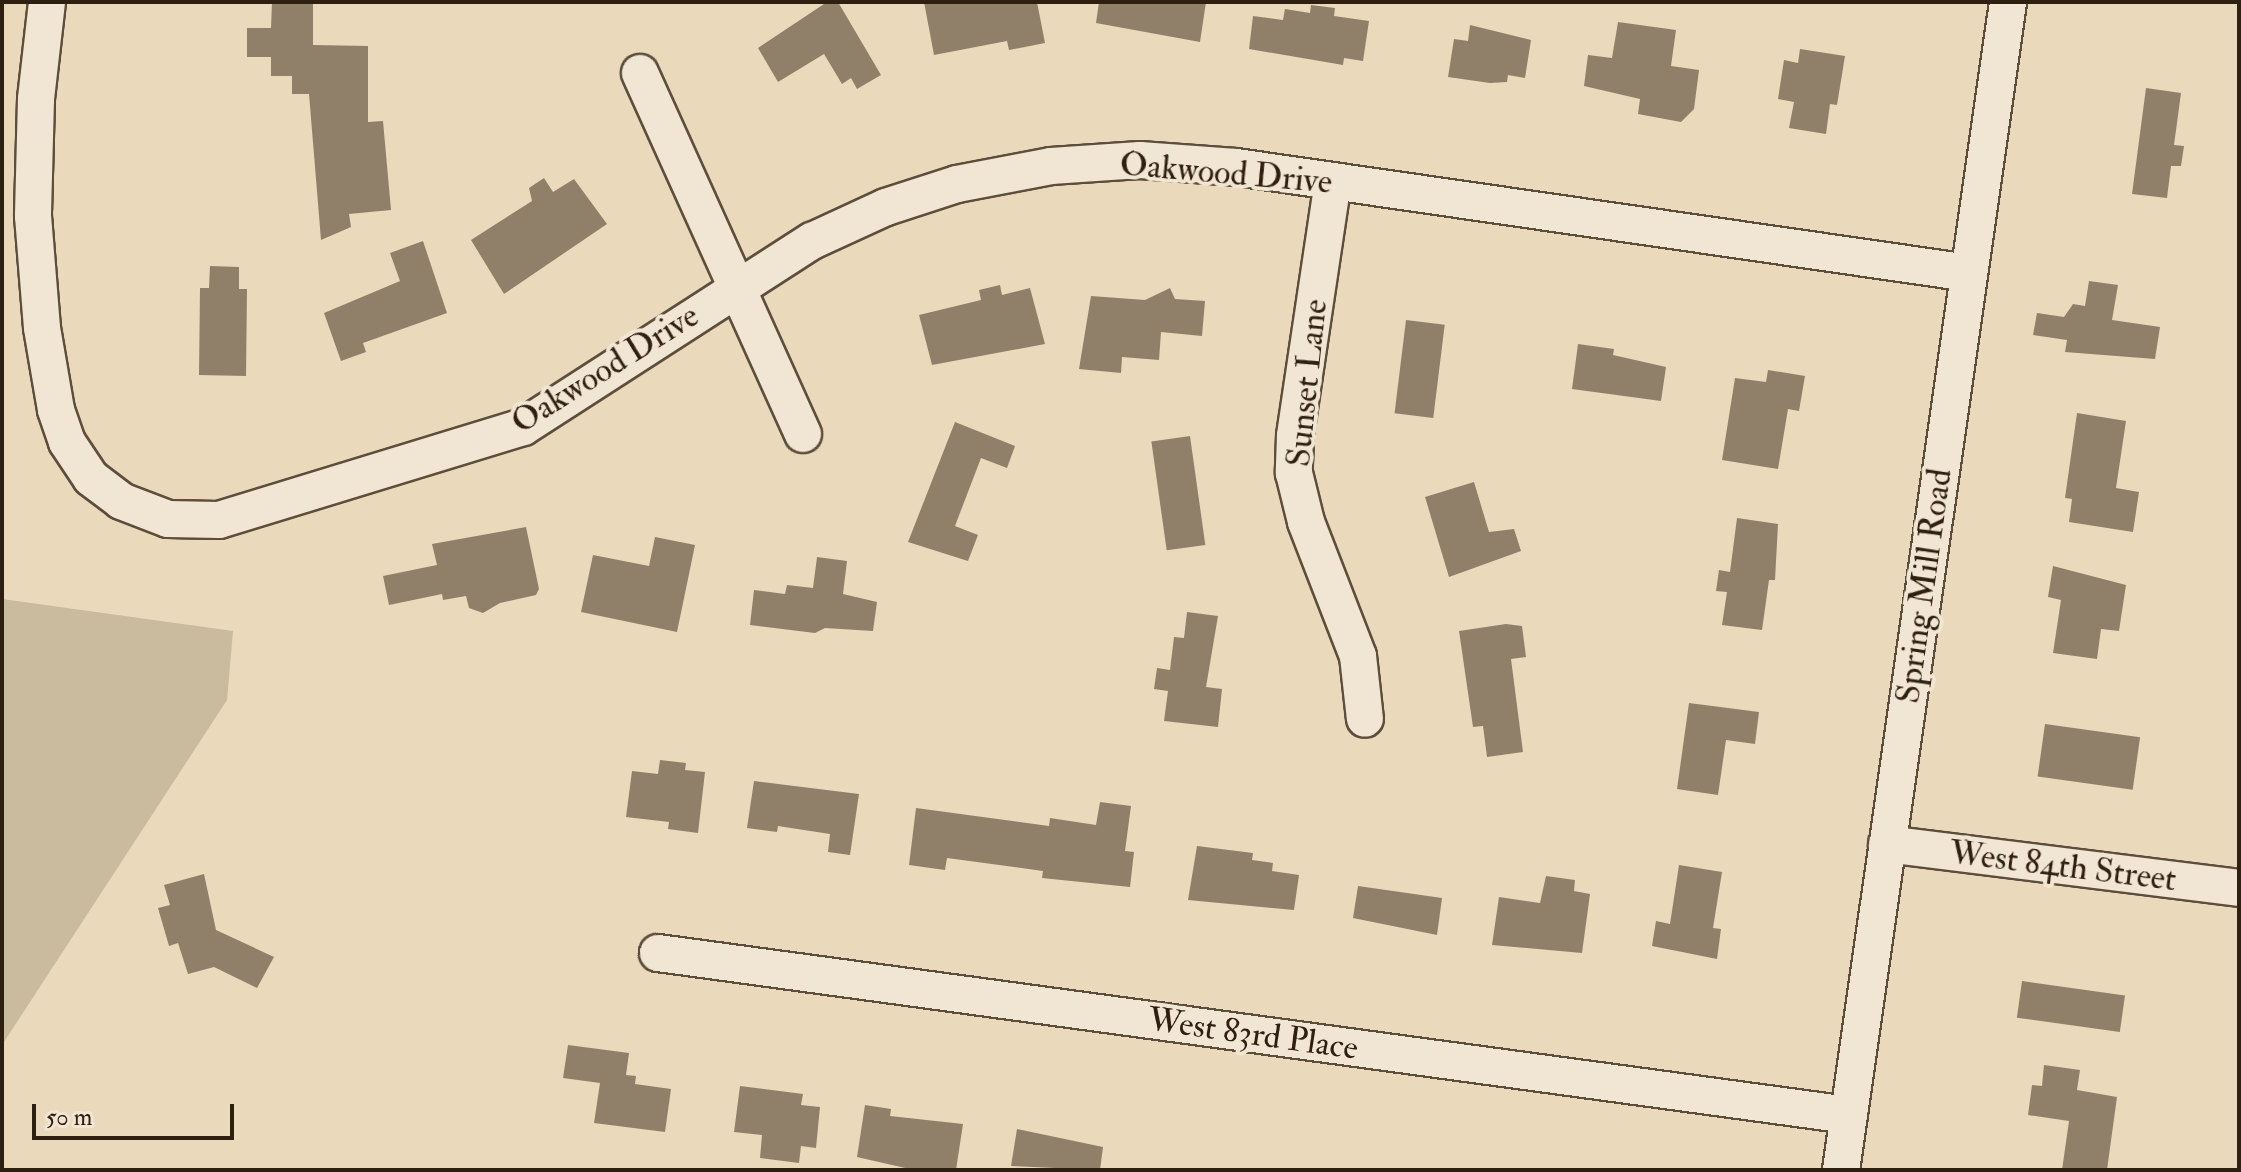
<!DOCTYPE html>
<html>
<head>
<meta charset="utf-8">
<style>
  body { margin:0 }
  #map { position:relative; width:2241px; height:1172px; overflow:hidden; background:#ead9bb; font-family:"IM FELL Double Pica",serif }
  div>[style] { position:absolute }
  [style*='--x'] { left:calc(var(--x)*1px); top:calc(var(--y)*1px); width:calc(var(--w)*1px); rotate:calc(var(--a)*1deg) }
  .green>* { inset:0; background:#caba9e }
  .building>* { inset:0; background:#908069; transform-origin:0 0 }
  .roads { filter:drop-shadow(2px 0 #5d4e3c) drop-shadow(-2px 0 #5d4e3c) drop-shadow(0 2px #5d4e3c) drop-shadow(0 -2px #5d4e3c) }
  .minor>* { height:36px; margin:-18px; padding:0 18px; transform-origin:18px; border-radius:18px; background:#f1e6d3 }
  span { translate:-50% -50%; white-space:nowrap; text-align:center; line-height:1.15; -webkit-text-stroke:8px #f1e6d3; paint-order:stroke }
  .street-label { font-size:34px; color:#2e2011 }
  .frame { position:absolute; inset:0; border:4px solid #2e2011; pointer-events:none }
  .scale { position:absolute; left:32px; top:1104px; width:202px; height:36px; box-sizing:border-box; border:4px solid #2e2011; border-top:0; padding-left:10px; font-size:24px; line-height:28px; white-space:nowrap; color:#2e2011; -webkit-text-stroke:6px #f1e6d3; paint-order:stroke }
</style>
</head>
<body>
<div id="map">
  <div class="green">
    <i style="clip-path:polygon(2px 599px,233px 631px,227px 700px,2px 1045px)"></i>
  </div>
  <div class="building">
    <i style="clip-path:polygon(272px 2px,313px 2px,313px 45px,368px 46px,368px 122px,383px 121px,391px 210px,349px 214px,351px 227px,321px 240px,309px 94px,292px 94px,292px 76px,271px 76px,271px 57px,247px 57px,247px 28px,271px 28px)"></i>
    <i style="clip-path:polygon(827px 2px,838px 2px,881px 75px,857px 89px,851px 78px,842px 84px,824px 54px,778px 82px,758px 48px)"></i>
    <i style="clip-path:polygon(924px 2px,1037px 2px,1045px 43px,1009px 50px,1007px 41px,934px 55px)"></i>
    <i style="clip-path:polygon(1099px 2px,1206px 2px,1200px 42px,1096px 23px)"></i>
    <i style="clip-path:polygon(1311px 5px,1335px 8px,1334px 16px,1369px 21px,1363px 61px,1344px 58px,1343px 65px,1249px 49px,1253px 16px,1283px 20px,1285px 9px,1310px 13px)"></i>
    <i style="clip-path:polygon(1618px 22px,1676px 30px,1671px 66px,1699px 70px,1694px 109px,1681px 122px,1638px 114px,1640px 99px,1584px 86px,1588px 55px,1612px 58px)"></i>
    <i style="clip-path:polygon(1470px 25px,1531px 40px,1525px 78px,1508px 75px,1507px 82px,1490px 83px,1448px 77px,1454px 39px,1468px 41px)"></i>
    <i style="clip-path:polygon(1800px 49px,1845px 56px,1837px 105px,1830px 104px,1826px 134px,1789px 128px,1794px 102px,1778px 99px,1784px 60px,1798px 63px)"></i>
    <i style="clip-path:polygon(2146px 88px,2181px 93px,2174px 145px,2184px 146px,2181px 166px,2171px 166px,2167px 198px,2132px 194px)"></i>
    <i style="clip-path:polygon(544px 178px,553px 192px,574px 179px,607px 224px,504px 294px,471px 240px,532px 201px,529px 188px)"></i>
    <i style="clip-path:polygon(423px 241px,447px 313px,363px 343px,366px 352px,341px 361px,324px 313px,400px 281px,390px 253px)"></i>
    <i style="clip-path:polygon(210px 266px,239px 267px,239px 289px,247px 289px,246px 376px,199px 375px,200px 288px,209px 288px)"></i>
    <i style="clip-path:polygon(2089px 281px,2118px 285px,2112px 320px,2160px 327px,2155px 359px,2065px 352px,2067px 340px,2033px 335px,2037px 313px,2064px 317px,2073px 304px,2085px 306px)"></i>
    <i style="clip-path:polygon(1000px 285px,1002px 295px,1030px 288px,1045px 344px,932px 365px,919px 315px,981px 300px,979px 290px)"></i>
    <i style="clip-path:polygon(1170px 288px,1175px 299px,1205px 301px,1202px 336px,1161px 332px,1159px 360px,1122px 357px,1121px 373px,1079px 369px,1091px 296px,1145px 300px)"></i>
    <i style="left:1406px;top:320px;width:39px;height:94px;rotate:7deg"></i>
    <i style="clip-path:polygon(1578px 344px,1614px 349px,1613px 355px,1666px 367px,1661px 401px,1572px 389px)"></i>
    <i style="clip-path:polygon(1768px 370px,1805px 376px,1799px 411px,1788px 409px,1778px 469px,1722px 460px,1735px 378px,1766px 382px)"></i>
    <i style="clip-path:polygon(2077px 413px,2126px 421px,2116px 488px,2139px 492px,2133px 532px,2069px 522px,2072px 499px,2065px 498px)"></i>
    <i style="clip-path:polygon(955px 422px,1015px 446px,1007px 468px,981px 458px,955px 526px,978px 535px,968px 561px,908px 542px)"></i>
    <i style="left:1190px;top:436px;width:110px;height:39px;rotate:82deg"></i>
    <i style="clip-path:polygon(1474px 482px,1489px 532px,1514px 529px,1521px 551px,1449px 577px,1425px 497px)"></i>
    <i style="clip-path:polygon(1737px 518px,1778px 524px,1775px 580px,1769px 580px,1762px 630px,1722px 625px,1727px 592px,1716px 591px,1719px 570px,1730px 572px)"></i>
    <i style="clip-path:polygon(526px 527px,539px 589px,536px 595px,500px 603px,483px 613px,469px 608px,466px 596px,443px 600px,442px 594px,389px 605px,383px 576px,437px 565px,432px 544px)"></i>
    <i style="clip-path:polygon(655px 537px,695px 545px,677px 632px,581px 612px,593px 555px,649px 566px)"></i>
    <i style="clip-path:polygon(817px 557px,847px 561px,843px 594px,877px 602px,873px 631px,825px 628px,815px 633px,750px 625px,754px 590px,785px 594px,787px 585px,813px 588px)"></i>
    <i style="clip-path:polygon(2053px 566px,2126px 585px,2119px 631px,2101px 629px,2097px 659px,2053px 653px,2061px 600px,2048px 597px)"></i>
    <i style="clip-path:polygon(1187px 612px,1218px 616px,1206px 687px,1222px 689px,1218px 727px,1164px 721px,1168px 691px,1154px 689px,1157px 668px,1170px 670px,1174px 637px,1184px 638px)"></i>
    <i style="clip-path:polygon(1506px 624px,1522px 626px,1526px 657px,1511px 659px,1523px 752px,1487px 757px,1483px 726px,1473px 727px,1459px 631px)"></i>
    <i style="clip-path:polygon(1689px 703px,1759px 712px,1755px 744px,1726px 740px,1718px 795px,1677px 789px)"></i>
    <i style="left:2045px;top:724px;width:96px;height:53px;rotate:8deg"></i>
    <i style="clip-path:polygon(660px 760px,686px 763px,685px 770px,705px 772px,698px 833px,668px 829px,669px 822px,626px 817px,632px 771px,658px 774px)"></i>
    <i style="clip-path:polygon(754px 781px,859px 794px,850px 855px,828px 852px,830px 834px,778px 826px,777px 832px,747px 828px)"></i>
    <i style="clip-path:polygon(1100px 802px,1131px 806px,1125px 851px,1134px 852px,1130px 887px,1042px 878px,1043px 871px,947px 858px,945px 870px,909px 865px,916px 808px,1049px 826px,1050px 818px,1096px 825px)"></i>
    <i style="clip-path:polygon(1197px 846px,1253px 853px,1252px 860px,1273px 863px,1272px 871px,1299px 875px,1294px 910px,1188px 900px)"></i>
    <i style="clip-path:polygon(1679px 865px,1722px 872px,1713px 928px,1721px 929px,1717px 959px,1652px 946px,1656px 921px,1670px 924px)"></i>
    <i style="clip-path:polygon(204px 874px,216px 930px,274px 957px,257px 988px,214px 967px,188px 974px,178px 943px,169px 946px,158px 908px,170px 905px,164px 885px)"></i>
    <i style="clip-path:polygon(1546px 876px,1575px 880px,1574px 891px,1590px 894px,1582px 953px,1492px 945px,1499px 897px,1540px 903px)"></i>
    <i style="clip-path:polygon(1358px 886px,1442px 898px,1437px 935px,1353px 918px)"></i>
    <i style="left:2022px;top:981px;width:104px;height:37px;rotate:8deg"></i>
    <i style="clip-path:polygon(568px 1045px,629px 1053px,626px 1075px,636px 1076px,635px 1084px,671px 1089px,665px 1132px,594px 1123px,600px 1083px,563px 1078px)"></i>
    <i style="clip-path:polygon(2044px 1065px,2080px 1070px,2077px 1090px,2117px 1097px,2107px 1170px,2062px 1170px,2069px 1121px,2028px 1115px,2032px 1085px,2042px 1086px)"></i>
    <i style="clip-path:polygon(740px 1086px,803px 1094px,801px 1105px,820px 1107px,816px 1148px,801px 1146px,799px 1163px,760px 1158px,762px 1135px,734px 1132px)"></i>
    <i style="clip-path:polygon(865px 1105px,891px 1109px,890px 1116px,963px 1124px,956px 1170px,914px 1170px,857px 1157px)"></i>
    <i style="clip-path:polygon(1017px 1129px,1103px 1147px,1100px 1170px,1011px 1166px)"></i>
  </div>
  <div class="roads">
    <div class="minor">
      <i style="--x:47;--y:2;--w:98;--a:96.5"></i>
      <i style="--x:36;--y:99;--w:117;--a:91.5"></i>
      <i style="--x:33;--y:216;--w:112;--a:85.4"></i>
      <i style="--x:42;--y:328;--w:83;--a:80.3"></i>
      <i style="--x:56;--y:410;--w:34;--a:71"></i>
      <i style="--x:67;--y:442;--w:43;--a:56.3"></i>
      <i style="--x:91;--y:478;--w:38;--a:37"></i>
      <i style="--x:121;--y:501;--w:50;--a:21"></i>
      <i style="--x:168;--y:519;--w:51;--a:1.1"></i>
      <i style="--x:219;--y:520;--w:318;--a:-17"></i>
      <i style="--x:523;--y:427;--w:344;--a:-32.8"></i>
      <i style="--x:812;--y:241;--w:81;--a:-24.7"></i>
      <i style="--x:886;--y:207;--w:75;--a:-17.9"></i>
      <i style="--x:957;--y:184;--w:96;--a:-10.8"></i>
      <i style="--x:1051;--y:166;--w:89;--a:-3.9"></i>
      <i style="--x:1140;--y:160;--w:96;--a:4.2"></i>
      <i style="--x:1236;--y:167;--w:741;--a:8.23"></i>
      <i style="--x:640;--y:73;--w:396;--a:65.7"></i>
      <i style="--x:1333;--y:181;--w:258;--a:98.5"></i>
      <i style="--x:1295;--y:436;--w:37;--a:92"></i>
      <i style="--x:1294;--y:473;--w:50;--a:76.2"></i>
      <i style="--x:1306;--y:522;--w:144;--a:68.8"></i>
      <i style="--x:1358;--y:656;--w:63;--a:83.7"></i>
      <i style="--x:1887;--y:844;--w:355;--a:7.1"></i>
      <i style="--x:658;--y:953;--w:1202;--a:7.75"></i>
      <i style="--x:1841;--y:1170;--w:1180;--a:-81.86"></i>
    </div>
  </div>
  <div class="street-label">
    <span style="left:1226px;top:173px;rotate:5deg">Oakwood Drive</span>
    <span style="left:605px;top:369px;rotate:-32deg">Oakwood Drive</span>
    <span style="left:1307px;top:383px;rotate:-84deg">Sunset Lane</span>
    <span style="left:1924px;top:586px;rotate:-82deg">Spring Mill Road</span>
    <span style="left:2063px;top:866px;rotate:7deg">West 84th Street</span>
    <span style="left:1253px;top:1034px;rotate:8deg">West 83rd Place</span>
  </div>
  <div class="frame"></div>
  <div class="scale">50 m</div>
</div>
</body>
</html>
